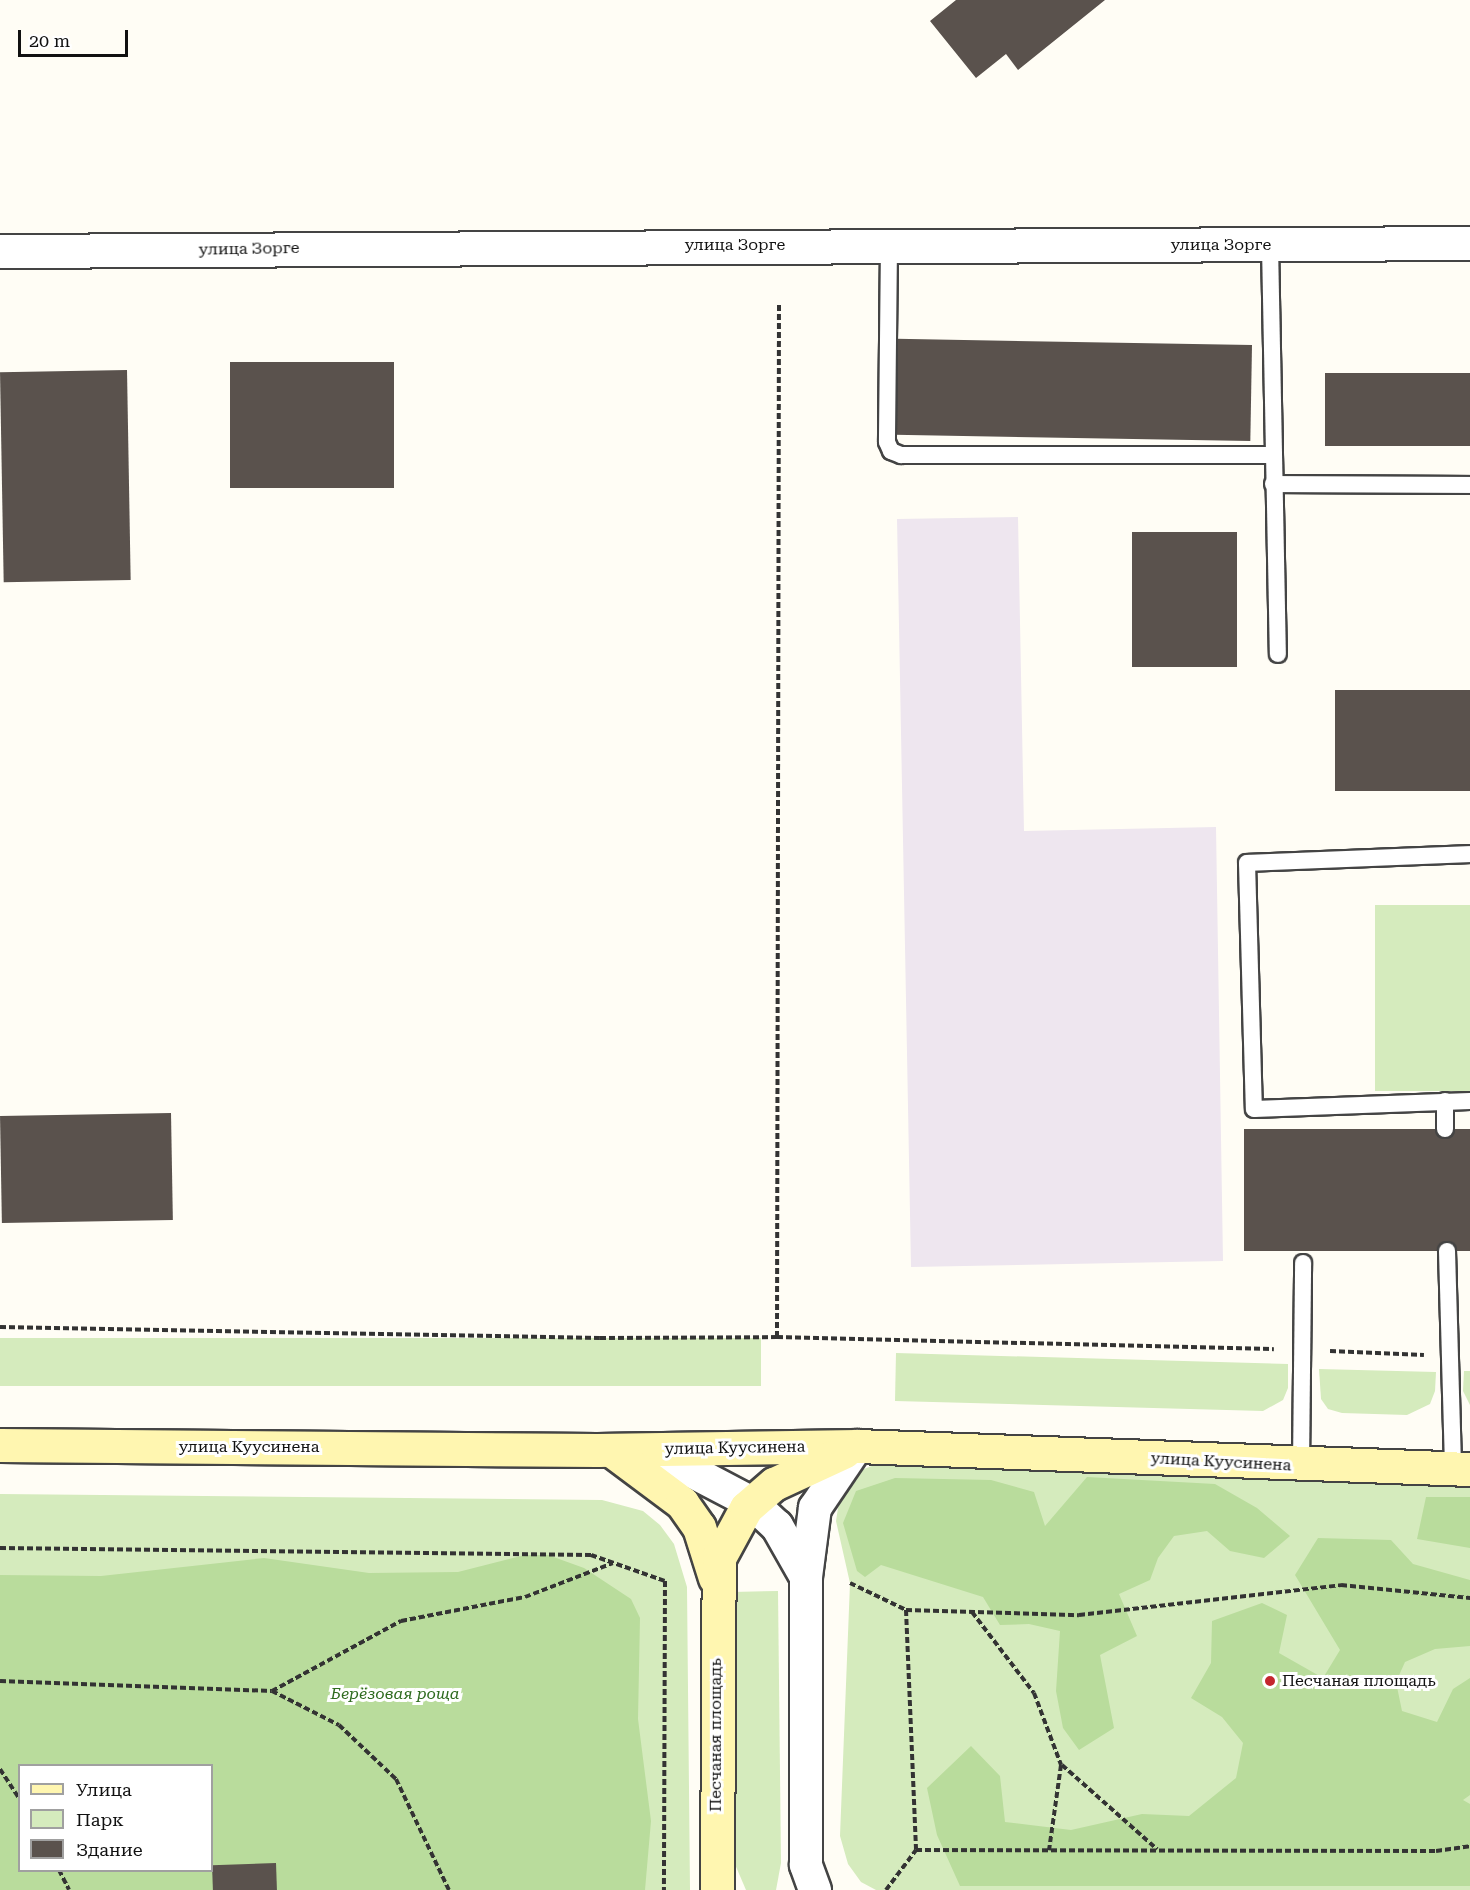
<!DOCTYPE html>
<html>
<head>
<meta charset="utf-8">
<style>
  body { margin:0 }
  #map { position:relative; width:1470px; height:1890px; overflow:hidden; background:#fffdf5; font-family:"Roboto Serif",serif }
  div>[style] { position:absolute }
  [style*='--x'] { left:calc(var(--x)*1px); top:calc(var(--y)*1px); width:calc(var(--w)*1px); rotate:calc(var(--a)*1deg) }
  .industrial>* { inset:0; background:#eee6ef }
  .green>* { inset:0; background:#d5ebbd; transform-origin:0 0 }
  .forest>* { inset:0; background:#b9dc9c }
  .building>* { inset:0; background:#5a524d; transform-origin:0 0 }
  .path>* { height:4px; margin-top:-2px; transform-origin:0; background:repeating-linear-gradient(90deg,#333 0 6px,transparent 0 9px) }
  .roads { filter:drop-shadow(2px 0 #444) drop-shadow(-2px 0 #444) drop-shadow(0 2px #444) drop-shadow(0 -2px #444) }
  .service>* { height:16px; margin:-8px; padding:0 8px; transform-origin:8px; border-radius:8px; background:#fff }
  .minor>* { height:32px; margin:-16px; padding:0 16px; transform-origin:16px; border-radius:16px; background:#fff }
  .tertiary>* { height:33px; margin:-16.5px; padding:0 16.5px; transform-origin:16.5px; border-radius:16.5px; background:#fff }
  .secondary>* { height:33px; margin:-16.5px; padding:0 16.5px; transform-origin:16.5px; border-radius:16.5px; background:#fff6b0 }
  .dots>* { width:16px; height:16px; translate:-50% -50%; box-sizing:border-box; border:3px solid #fff; border-radius:50% }
  span { translate:-50% -50%; white-space:nowrap; text-align:center; line-height:1.15; -webkit-text-stroke:6px #fff; paint-order:stroke }
  .street-label { font-size:16px; color:#111 }
  .poi-label { font-size:16px; color:#111 }
  .left { translate:0 -50%; text-align:left }
  .park-label { font-size:16px; color:#2f6b1f; font-style:italic }
  .legend { position:absolute; left:18px; top:1764px; width:195px; height:108px; box-sizing:border-box; background:#fff; border:2px solid #a0a0a0; margin:0; padding:8px 10px; list-style:none; font-size:18px; color:#111 }
  .legend li { display:flex; align-items:center; gap:12px; height:30px }
  .legend b { width:30px; border:2px solid #a0a0a0 }
  .scale { position:absolute; left:18px; top:30px; width:110px; height:27px; box-sizing:border-box; border:3px solid #111; border-top:0; padding-left:8px; font-size:18px; line-height:21px; white-space:nowrap; color:#111; -webkit-text-stroke:4px #fff; paint-order:stroke }
</style>
</head>
<body>
<div id="map">
  <div class="industrial">
    <i style="clip-path:polygon(1018px 517px,1024px 831px,1216px 827px,1223px 1261px,911px 1267px,897px 519px)"></i>
  </div>
  <div class="green">
    <i style="left:1470px;top:905px;width:186px;height:95px;rotate:90deg"></i>
    <i style="left:0;top:1338px;width:761px;height:48px"></i>
    <i style="clip-path:polygon(896px 1353px,1288px 1364px,1288px 1388px,1283px 1400px,1263px 1411px,895px 1401px)"></i>
    <i style="clip-path:polygon(1319px 1369px,1436px 1372px,1435px 1391px,1430px 1404px,1407px 1415px,1342px 1413px,1328px 1409px,1321px 1399px)"></i>
    <i style="clip-path:polygon(1464px 1371px,1470px 1371px,1470px 1405px,1463px 1391px)"></i>
    <i style="clip-path:polygon(885px 1461px,1470px 1484px,1470px 1890px,876px 1890px,861px 1882px,848px 1864px,840px 1836px,850px 1583px,836px 1521px,840px 1495px,856px 1472px)"></i>
    <i style="clip-path:polygon(evenodd,0 1494px,602px 1500px,643px 1511px,660px 1525px,674px 1544px,687px 1587px,690px 1890px,0 1890px,0 1494px,20px 1766px,212px 1766px,212px 1870px,20px 1870px,20px 1766px)"></i>
    <i style="clip-path:polygon(778px 1591px,781px 1863px,776px 1890px,746px 1890px,734px 1862px,732px 1592px)"></i>
  </div>
  <div class="forest">
    <i style="clip-path:polygon(1087px 1477px,1215px 1484px,1257px 1508px,1290px 1536px,1264px 1558px,1230px 1551px,1207px 1531px,1174px 1536px,1158px 1558px,1150px 1580px,1119px 1594px,1137px 1636px,1100px 1655px,1114px 1728px,1079px 1750px,1063px 1728px,1056px 1691px,1060px 1631px,1029px 1624px,1000px 1625px,983px 1597px,881px 1565px,865px 1577px,857px 1571px,843px 1523px,856px 1491px,895px 1478px,991px 1480px,1034px 1492px,1045px 1526px)"></i>
    <i style="clip-path:polygon(1426px 1497px,1470px 1497px,1470px 1548px,1417px 1539px)"></i>
    <i style="clip-path:polygon(1318px 1538px,1391px 1540px,1413px 1564px,1470px 1580px,1470px 1646px,1435px 1649px,1405px 1662px,1396px 1682px,1402px 1711px,1437px 1722px,1453px 1689px,1470px 1678px,1470px 1795px,1463px 1800px,1470px 1804px,1470px 1886px,960px 1886px,937px 1835px,927px 1788px,971px 1746px,1000px 1776px,1005px 1822px,1071px 1830px,1142px 1814px,1189px 1816px,1236px 1778px,1243px 1743px,1222px 1717px,1191px 1698px,1211px 1663px,1212px 1621px,1262px 1603px,1287px 1615px,1279px 1653px,1323px 1678px,1340px 1650px,1295px 1575px)"></i>
    <i style="clip-path:polygon(evenodd,525px 1555px,548px 1555px,584px 1568px,631px 1599px,640px 1618px,638px 1719px,651px 1821px,645px 1890px,0 1890px,0 1575px,101px 1576px,264px 1558px,369px 1573px,458px 1572px,525px 1555px,20px 1766px,212px 1766px,212px 1870px,20px 1870px,20px 1766px)"></i>
  </div>
  <div class="building">
    <i style="clip-path:polygon(956px 0,1105px 0,1018px 70px,1006px 54px,976px 78px,930px 21px)"></i>
    <i style="left:1252px;top:345px;width:96px;height:356px;rotate:91deg"></i>
    <i style="left:394px;top:362px;width:126px;height:164px;rotate:90deg"></i>
    <i style="left:127px;top:370px;width:210px;height:127px;rotate:89deg"></i>
    <i style="left:1325px;top:373px;width:145px;height:73px"></i>
    <i style="left:1237px;top:532px;width:135px;height:105px;rotate:90deg"></i>
    <i style="left:1470px;top:690px;width:101px;height:135px;rotate:90deg"></i>
    <i style="left:171px;top:1113px;width:107px;height:171px;rotate:89deg"></i>
    <i style="left:1470px;top:1129px;width:122px;height:226px;rotate:90deg"></i>
    <i style="left:276px;top:1863px;width:27px;height:64px;rotate:88deg"></i>
  </div>
  <div class="path">
    <i style="--x:0;--y:1327;--w:600;--a:1.05"></i>
    <i style="--x:600;--y:1338;--w:177;--a:-0.3"></i>
    <i style="--x:777;--y:1337;--w:497;--a:1.4"></i>
    <i style="--x:777;--y:1337;--w:1034;--a:-89.89"></i>
    <i style="--x:1330;--y:1351;--w:94;--a:2.4"></i>
    <i style="--x:0;--y:1548;--w:591;--a:0.68"></i>
    <i style="--x:591;--y:1555;--w:78;--a:19.4"></i>
    <i style="--x:665;--y:1581;--w:309;--a:90.2"></i>
    <i style="--x:850;--y:1583;--w:62;--a:25.7"></i>
    <i style="--x:906;--y:1610;--w:173;--a:1.7"></i>
    <i style="--x:1079;--y:1615;--w:264;--a:-6.5"></i>
    <i style="--x:1341;--y:1585;--w:130;--a:5.8"></i>
    <i style="--x:906;--y:1610;--w:240;--a:87.6"></i>
    <i style="--x:972;--y:1612;--w:102;--a:52.6"></i>
    <i style="--x:1034;--y:1693;--w:77;--a:69.4"></i>
    <i style="--x:1061;--y:1765;--w:86;--a:98"></i>
    <i style="--x:0;--y:1681;--w:272;--a:2.1"></i>
    <i style="--x:272;--y:1691;--w:75;--a:26.9"></i>
    <i style="--x:339;--y:1725;--w:79;--a:43.5"></i>
    <i style="--x:396;--y:1779;--w:123;--a:64.5"></i>
    <i style="--x:272;--y:1691;--w:147;--a:-28.5"></i>
    <i style="--x:401;--y:1621;--w:126;--a:-11"></i>
    <i style="--x:525;--y:1597;--w:94;--a:-21.1"></i>
    <i style="--x:1062;--y:1765;--w:127;--a:41.5"></i>
    <i style="--x:0;--y:1769;--w:37;--a:57"></i>
    <i style="--x:59;--y:1870;--w:22;--a:63"></i>
    <i style="--x:886;--y:1890;--w:50;--a:-53.1"></i>
    <i style="--x:916;--y:1850;--w:520;--a:0.11"></i>
    <i style="--x:1436;--y:1851;--w:34;--a:-8"></i>
  </div>
  <div class="roads">
    <div class="service">
      <i style="--x:889;--y:245;--w:197;--a:90.6"></i>
      <i style="--x:887;--y:442;--w:10;--a:66"></i>
      <i style="--x:891;--y:451;--w:11;--a:22"></i>
      <i style="--x:901;--y:455;--w:371;--a:0"></i>
      <i style="--x:1270;--y:245;--w:409;--a:88.9"></i>
      <i style="--x:1273;--y:484;--w:197;--a:0.3"></i>
      <i style="--x:1470;--y:854;--w:223;--a:177.7"></i>
      <i style="--x:1247;--y:863;--w:246;--a:88.4"></i>
      <i style="--x:1254;--y:1109;--w:216;--a:-2.1"></i>
      <i style="--x:1445;--y:1101;--w:28;--a:90"></i>
      <i style="--x:1447;--y:1251;--w:218;--a:88.4"></i>
      <i style="--x:1301;--y:1466;--w:203;--a:-89.4"></i>
    </div>
    <div class="minor">
      <i style="--x:628;--y:1454;--w:67;--a:15.5"></i>
      <i style="--x:693;--y:1472;--w:67;--a:27.7"></i>
      <i style="--x:752;--y:1503;--w:34;--a:43"></i>
      <i style="--x:777;--y:1526;--w:59;--a:60.4"></i>
      <i style="--x:815;--y:1890;--w:27;--a:-110"></i>
      <i style="--x:806;--y:1865;--w:288;--a:-90"></i>
      <i style="--x:806;--y:1577;--w:70;--a:-82.6"></i>
      <i style="--x:815;--y:1508;--w:75;--a:-55.9"></i>
    </div>
    <div class="tertiary">
      <i style="--x:0;--y:251;--w:1470;--a:-0.31"></i>
    </div>
    <div class="secondary">
      <i style="--x:0;--y:1445;--w:597;--a:0.48"></i>
      <i style="--x:597;--y:1450;--w:260;--a:-0.9"></i>
      <i style="--x:857;--y:1446;--w:613;--a:2.15"></i>
      <i style="--x:611;--y:1450;--w:89;--a:36.7"></i>
      <i style="--x:682;--y:1503;--w:29;--a:55"></i>
      <i style="--x:699;--y:1527;--w:53;--a:72.6"></i>
      <i style="--x:717;--y:1890;--w:332;--a:-89.7"></i>
      <i style="--x:719;--y:1558;--w:57;--a:-61.6"></i>
      <i style="--x:746;--y:1508;--w:37;--a:-41"></i>
      <i style="--x:774;--y:1484;--w:78;--a:-24.9"></i>
    </div>
  </div>
  <div class="dots">
    <i style="left:1270px;top:1681px;background:#c4262e"></i>
  </div>
  <div class="street-label">
    <span style="left:735px;top:245px">улица Зорге</span>
    <span style="left:1221px;top:245px">улица Зорге</span>
    <span style="left:249px;top:249px;rotate:-1deg">улица Зорге</span>
    <span style="left:249px;top:1447px">улица Куусинена</span>
    <span style="left:735px;top:1448px;rotate:-1deg">улица Куусинена</span>
    <span style="left:1221px;top:1462px;rotate:3deg">улица Куусинена</span>
    <span style="left:716px;top:1735px;rotate:-90deg">Песчаная площадь</span>
  </div>
  <div class="poi-label">
    <span class="left" style="left:1282px;top:1681px">Песчаная площадь</span>
  </div>
  <div class="park-label">
    <span style="left:395px;top:1694px">Берёзовая роща</span>
  </div>
  <ul class="legend">
  <li><b style="height:8px;background:#fff6b0"></b>Улица</li>
  <li><b style="height:16px;background:#d5ebbd"></b>Парк</li>
  <li><b style="height:16px;background:#5a524d"></b>Здание</li>
  </ul>
  <div class="scale">20 m</div>
</div>
</body>
</html>
